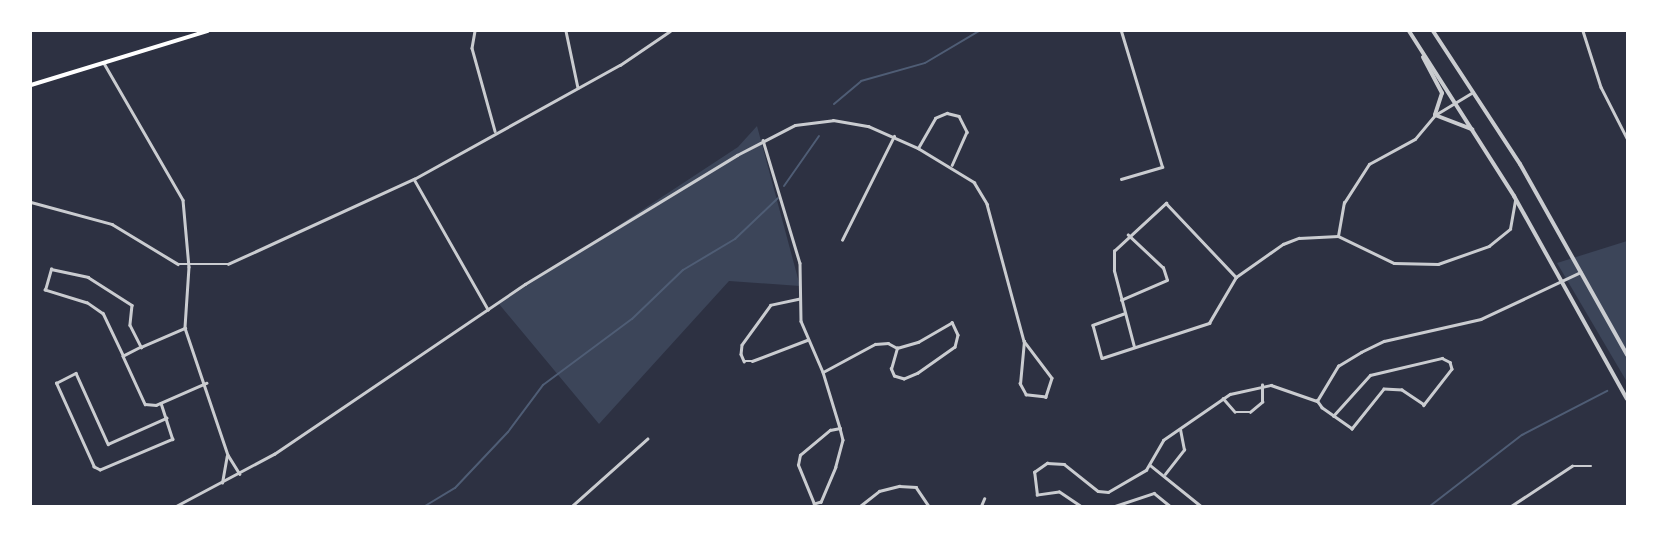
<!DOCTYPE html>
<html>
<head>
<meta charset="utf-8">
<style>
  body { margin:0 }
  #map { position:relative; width:1658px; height:537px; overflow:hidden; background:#2d3142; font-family:"Open Sans",sans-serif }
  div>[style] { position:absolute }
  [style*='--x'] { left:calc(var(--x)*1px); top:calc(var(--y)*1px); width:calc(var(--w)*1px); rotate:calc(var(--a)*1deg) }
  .green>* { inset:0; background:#3c4559 }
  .stream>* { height:2px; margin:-1px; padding:0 1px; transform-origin:1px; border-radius:1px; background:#4f5d75 }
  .minor>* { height:2.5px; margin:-1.25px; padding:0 1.25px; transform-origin:1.25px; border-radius:1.25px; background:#caccd0 }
  .tertiary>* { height:4px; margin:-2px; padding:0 2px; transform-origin:2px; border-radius:2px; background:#caccd0 }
  .secondary>* { height:4px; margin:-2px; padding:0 2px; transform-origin:2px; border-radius:2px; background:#fff }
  span { translate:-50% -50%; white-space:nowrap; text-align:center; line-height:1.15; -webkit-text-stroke:5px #fff; paint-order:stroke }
  .frame { position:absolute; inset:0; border:32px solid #fff; pointer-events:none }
</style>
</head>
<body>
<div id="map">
  <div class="green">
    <i style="clip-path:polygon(757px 126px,800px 286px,729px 281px,599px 424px,499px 304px,738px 147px)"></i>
    <i style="clip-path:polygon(1627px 241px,1627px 382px,1557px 263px)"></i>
  </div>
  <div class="stream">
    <i style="--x:834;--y:104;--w:35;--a:-40"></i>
    <i style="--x:861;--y:81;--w:66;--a:-15.7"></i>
    <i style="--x:925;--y:63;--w:63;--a:-30.7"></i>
    <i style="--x:784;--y:186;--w:61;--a:-55"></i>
    <i style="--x:425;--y:506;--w:35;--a:-31"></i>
    <i style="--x:455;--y:488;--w:77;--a:-46.6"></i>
    <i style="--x:508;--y:432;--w:59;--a:-53.3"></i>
    <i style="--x:543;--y:385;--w:111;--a:-36.6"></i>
    <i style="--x:632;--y:319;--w:71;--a:-43.9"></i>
    <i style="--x:683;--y:270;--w:61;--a:-30.8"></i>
    <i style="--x:735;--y:239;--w:59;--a:-43.6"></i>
    <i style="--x:1430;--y:506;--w:116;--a:-37.7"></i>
    <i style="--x:1522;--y:435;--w:96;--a:-27.4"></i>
  </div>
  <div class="minor">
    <i style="--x:475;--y:31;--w:17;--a:100"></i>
    <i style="--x:472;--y:48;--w:86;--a:74.5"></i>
    <i style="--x:566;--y:31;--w:58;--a:78.1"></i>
    <i style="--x:1583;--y:31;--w:59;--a:72.2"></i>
    <i style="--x:1601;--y:87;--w:57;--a:63"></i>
    <i style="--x:104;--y:63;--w:158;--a:60"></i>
    <i style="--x:183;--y:200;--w:67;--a:84.9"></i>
    <i style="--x:189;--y:267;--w:61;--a:93.8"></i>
    <i style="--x:185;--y:328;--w:134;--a:71.3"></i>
    <i style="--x:228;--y:455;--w:22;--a:58"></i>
    <i style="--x:763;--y:140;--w:128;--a:73.3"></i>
    <i style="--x:800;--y:263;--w:58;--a:89"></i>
    <i style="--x:801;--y:321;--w:56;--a:66.7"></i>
    <i style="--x:823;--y:372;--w:59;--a:73.1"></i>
    <i style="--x:918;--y:148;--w:34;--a:-60"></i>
    <i style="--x:935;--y:118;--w:13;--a:-23"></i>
    <i style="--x:947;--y:113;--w:12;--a:14"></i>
    <i style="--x:959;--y:116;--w:18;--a:63"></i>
    <i style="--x:967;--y:132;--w:36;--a:114"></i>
    <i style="--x:414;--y:179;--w:150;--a:60.4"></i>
    <i style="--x:1121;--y:179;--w:43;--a:-16.3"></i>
    <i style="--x:1162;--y:167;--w:142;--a:-106.8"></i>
    <i style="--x:31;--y:202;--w:84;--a:15.2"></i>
    <i style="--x:112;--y:224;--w:77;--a:31.2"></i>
    <i style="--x:178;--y:264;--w:50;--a:0"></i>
    <i style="--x:228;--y:264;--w:205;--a:-24.6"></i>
    <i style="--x:414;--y:179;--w:235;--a:-29"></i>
    <i style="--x:620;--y:65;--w:60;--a:-34.2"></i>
    <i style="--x:1338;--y:236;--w:34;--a:-80"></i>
    <i style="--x:1344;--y:203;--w:46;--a:-57.3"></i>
    <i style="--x:1369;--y:164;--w:52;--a:-28.5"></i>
    <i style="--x:1415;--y:139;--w:31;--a:-50"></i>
    <i style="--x:1435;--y:115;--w:44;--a:-31.2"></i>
    <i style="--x:842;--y:240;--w:116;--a:-63.4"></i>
    <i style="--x:800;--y:299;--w:30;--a:168"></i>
    <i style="--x:771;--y:305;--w:49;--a:125.9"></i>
    <i style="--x:742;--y:345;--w:9;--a:96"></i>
    <i style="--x:741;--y:354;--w:8;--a:67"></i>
    <i style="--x:744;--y:361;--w:8;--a:0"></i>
    <i style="--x:752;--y:361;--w:59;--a:-20.9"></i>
    <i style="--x:1121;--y:300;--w:50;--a:-23.5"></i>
    <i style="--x:1167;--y:280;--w:13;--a:-108"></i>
    <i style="--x:1163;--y:268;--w:48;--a:-136.7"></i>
    <i style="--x:1124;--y:314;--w:33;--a:160"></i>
    <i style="--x:1093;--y:325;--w:34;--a:75"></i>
    <i style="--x:1102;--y:358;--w:113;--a:-18.1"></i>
    <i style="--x:1209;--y:323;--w:53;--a:-59.6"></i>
    <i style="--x:1236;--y:277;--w:57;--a:-35.1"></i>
    <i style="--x:1283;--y:244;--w:17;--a:-21"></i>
    <i style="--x:1299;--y:238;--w:39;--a:-3"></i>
    <i style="--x:1338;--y:236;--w:62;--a:25.7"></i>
    <i style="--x:1394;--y:263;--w:44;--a:1.3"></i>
    <i style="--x:1438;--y:264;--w:54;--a:-19.4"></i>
    <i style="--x:1489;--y:246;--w:27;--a:-39"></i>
    <i style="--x:1510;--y:229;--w:29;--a:-80"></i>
    <i style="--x:952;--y:322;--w:14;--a:65"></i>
    <i style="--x:958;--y:335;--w:12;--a:104"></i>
    <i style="--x:955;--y:347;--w:45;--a:144.9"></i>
    <i style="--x:918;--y:373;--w:15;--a:157"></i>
    <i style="--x:904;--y:379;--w:10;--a:-163"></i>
    <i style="--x:894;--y:376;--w:8;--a:-113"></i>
    <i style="--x:891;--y:369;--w:22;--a:-74"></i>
    <i style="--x:897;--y:348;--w:22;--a:-16"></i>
    <i style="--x:918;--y:342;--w:39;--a:-30"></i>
    <i style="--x:1024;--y:341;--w:46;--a:52.9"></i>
    <i style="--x:1052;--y:378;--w:20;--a:108"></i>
    <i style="--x:1046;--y:397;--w:20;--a:-174"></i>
    <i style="--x:1026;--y:395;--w:13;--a:-119"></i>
    <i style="--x:1020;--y:384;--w:43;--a:-84.7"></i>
    <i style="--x:141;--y:347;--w:20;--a:153"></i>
    <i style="--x:123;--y:356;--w:47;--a:-115.5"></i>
    <i style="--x:103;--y:314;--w:19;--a:-145"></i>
    <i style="--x:87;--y:303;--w:44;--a:-162.8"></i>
    <i style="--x:45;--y:290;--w:22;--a:-74"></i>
    <i style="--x:51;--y:269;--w:38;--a:12"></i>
    <i style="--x:88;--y:277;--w:52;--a:32.5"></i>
    <i style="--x:132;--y:305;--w:20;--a:96"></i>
    <i style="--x:130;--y:325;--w:25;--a:63"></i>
    <i style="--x:141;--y:347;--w:48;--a:-23.4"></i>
    <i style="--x:1134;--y:347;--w:79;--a:-104.7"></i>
    <i style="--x:1114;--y:271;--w:20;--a:-90"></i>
    <i style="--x:1114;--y:251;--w:71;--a:-42.7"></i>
    <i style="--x:1166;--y:203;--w:102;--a:46.6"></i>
    <i style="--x:123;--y:356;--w:53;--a:65.4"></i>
    <i style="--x:145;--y:404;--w:11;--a:5"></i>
    <i style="--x:156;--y:405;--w:55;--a:-23.7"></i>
    <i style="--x:823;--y:372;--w:59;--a:-28.3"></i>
    <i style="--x:875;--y:344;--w:13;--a:-4"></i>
    <i style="--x:888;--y:343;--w:10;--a:29"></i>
    <i style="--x:1223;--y:398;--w:18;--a:49"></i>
    <i style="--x:1235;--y:412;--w:15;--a:0"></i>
    <i style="--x:1250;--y:412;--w:16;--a:-40"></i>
    <i style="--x:1262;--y:402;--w:17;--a:-90"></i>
    <i style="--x:161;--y:403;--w:38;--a:72"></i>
    <i style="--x:173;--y:439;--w:79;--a:157"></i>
    <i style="--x:100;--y:470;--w:7;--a:-153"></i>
    <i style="--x:94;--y:467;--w:92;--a:-114.3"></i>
    <i style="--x:56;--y:383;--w:22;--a:-27"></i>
    <i style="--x:76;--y:373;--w:78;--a:65.7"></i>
    <i style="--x:108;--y:444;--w:64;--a:-24.1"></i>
    <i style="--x:1333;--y:416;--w:55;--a:-47.9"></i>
    <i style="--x:1370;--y:375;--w:74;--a:-13.3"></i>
    <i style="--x:1442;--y:358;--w:9;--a:27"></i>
    <i style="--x:1450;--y:362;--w:7;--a:74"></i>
    <i style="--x:1452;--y:369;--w:46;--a:127.9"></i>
    <i style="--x:1424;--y:405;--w:27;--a:-146"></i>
    <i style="--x:1402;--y:390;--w:18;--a:-177"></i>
    <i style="--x:1384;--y:389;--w:51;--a:128.7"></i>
    <i style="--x:1352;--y:429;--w:37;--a:-145"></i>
    <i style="--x:1322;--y:408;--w:9;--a:-126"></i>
    <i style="--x:1317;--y:401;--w:41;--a:-59"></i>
    <i style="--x:1338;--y:366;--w:27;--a:-31"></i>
    <i style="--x:1361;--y:352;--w:25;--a:-26"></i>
    <i style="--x:1384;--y:341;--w:99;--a:-12.8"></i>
    <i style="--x:1481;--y:319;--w:110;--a:-25.2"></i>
    <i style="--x:840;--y:428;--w:12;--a:76"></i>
    <i style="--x:843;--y:440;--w:28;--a:105"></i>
    <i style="--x:836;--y:467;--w:38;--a:113"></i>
    <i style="--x:821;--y:502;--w:7;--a:164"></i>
    <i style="--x:814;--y:504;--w:42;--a:-112.3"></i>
    <i style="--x:798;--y:465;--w:10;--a:-79"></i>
    <i style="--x:800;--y:455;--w:39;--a:-40"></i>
    <i style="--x:830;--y:430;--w:10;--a:-11"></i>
    <i style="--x:1150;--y:465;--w:65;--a:38.8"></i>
    <i style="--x:1165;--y:474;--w:31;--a:-52"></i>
    <i style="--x:1184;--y:450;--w:20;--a:-101"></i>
    <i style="--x:222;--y:483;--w:27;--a:-80"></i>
    <i style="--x:176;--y:506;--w:111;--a:-28"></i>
    <i style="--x:274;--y:454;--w:303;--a:-34.1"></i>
    <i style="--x:525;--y:284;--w:248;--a:-31.3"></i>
    <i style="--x:737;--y:155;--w:65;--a:-27.3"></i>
    <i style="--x:795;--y:125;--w:38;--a:-7"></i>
    <i style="--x:833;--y:120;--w:36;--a:10"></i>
    <i style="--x:868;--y:126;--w:55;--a:23.7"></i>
    <i style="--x:918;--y:148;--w:66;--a:31.3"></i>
    <i style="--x:974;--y:182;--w:26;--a:59"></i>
    <i style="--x:987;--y:204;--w:142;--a:74.9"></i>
    <i style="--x:572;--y:506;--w:101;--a:-41.8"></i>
    <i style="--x:860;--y:506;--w:24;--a:-38"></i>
    <i style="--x:879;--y:491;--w:21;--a:-14"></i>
    <i style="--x:899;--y:486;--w:17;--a:3"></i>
    <i style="--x:916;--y:487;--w:23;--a:56"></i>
    <i style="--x:981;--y:506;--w:8;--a:-67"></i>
    <i style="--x:1080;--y:506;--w:25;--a:-146"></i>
    <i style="--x:1059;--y:492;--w:22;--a:172"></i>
    <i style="--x:1037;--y:495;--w:23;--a:-97"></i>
    <i style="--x:1034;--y:472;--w:16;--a:-35"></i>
    <i style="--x:1047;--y:463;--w:17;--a:3"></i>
    <i style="--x:1064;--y:464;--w:43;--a:38.5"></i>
    <i style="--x:1098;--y:491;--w:10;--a:6"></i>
    <i style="--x:1108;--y:492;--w:44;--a:-30.1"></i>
    <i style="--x:1146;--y:470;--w:34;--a:-60"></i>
    <i style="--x:1163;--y:440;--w:81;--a:-34.5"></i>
    <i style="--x:1230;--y:394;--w:42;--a:-12.4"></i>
    <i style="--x:1271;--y:385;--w:49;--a:19.2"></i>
    <i style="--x:1115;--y:506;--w:41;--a:-18.4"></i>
    <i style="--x:1154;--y:493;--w:21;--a:39"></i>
    <i style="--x:1511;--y:506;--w:73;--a:-33.3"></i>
    <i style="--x:1572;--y:466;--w:19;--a:0"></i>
  </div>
  <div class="tertiary">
    <i style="--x:1409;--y:31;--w:196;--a:57.5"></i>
    <i style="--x:1514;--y:196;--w:232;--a:60.9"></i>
    <i style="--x:1433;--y:31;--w:159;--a:56.8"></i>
    <i style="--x:1520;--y:164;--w:219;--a:60.7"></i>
    <i style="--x:1423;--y:57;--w:41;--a:62.2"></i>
    <i style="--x:1442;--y:93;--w:23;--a:108"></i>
    <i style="--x:1435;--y:115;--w:40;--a:21"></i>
  </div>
  <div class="secondary">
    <i style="--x:31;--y:85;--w:185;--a:-17"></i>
  </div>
  <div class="frame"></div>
</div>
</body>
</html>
